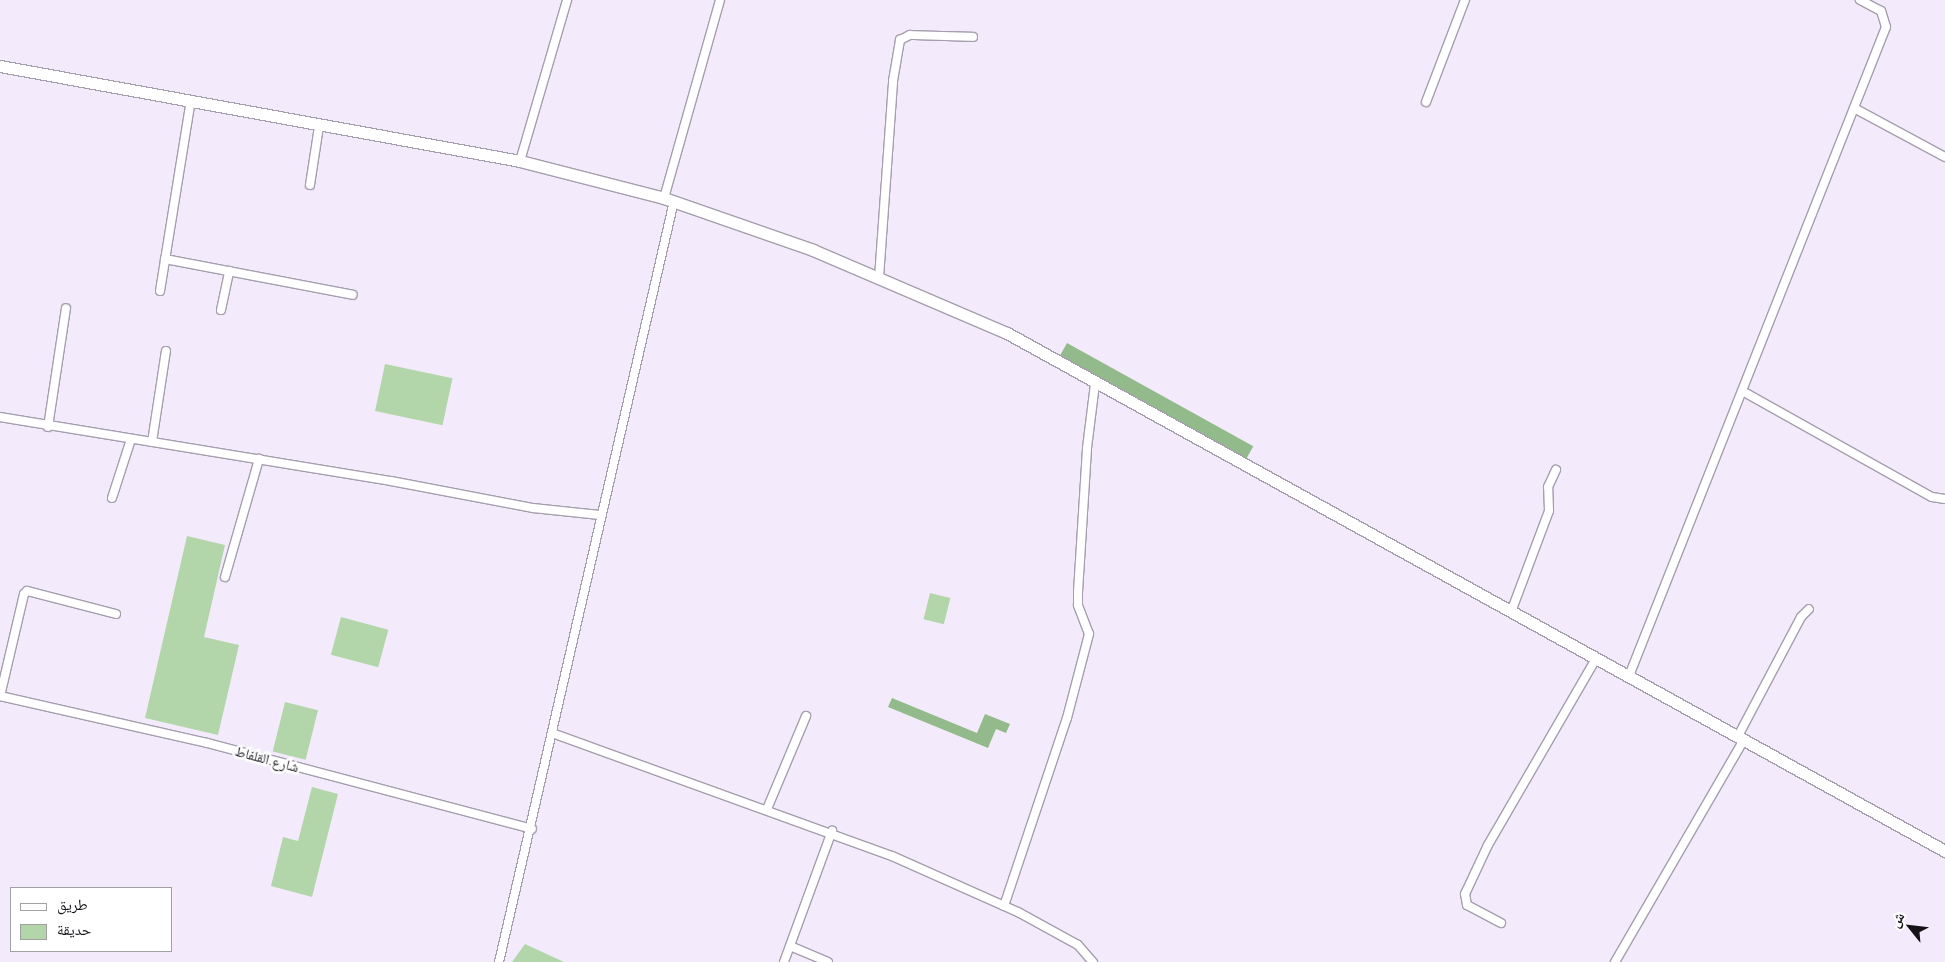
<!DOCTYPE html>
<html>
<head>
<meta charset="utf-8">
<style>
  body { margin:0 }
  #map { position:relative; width:1945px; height:962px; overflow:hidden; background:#f3ebfc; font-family:Inter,"Noto Naskh Arabic",sans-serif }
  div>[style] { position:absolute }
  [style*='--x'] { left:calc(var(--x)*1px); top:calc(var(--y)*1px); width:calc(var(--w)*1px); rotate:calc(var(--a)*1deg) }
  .green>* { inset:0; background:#b2d6aa; transform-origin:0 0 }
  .forest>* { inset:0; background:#93ba8a; transform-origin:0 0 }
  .roads { filter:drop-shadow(1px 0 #a59ead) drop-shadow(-1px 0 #a59ead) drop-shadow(0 1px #a59ead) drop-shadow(0 -1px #a59ead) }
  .street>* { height:8px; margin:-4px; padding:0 4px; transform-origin:4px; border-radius:4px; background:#fff }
  .secondary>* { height:11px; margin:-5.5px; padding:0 5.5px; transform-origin:5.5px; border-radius:5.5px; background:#fff }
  span { translate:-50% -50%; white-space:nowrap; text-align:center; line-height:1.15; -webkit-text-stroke:5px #fff; paint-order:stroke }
  .street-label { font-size:14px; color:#151218 }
  .legend { position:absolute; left:10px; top:887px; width:162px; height:65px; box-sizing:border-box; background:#fff; border:1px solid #a1a0a3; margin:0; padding:6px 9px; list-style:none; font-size:15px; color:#151218 }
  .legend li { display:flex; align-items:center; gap:10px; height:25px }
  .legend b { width:25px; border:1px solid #a1a0a3 }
  .north { position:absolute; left:1885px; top:902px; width:50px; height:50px; -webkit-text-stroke:4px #fff; paint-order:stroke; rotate:299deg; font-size:14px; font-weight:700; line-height:20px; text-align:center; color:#151218 }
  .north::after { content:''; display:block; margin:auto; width:18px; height:22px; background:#151218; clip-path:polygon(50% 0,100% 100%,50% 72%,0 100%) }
</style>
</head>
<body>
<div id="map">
  <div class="green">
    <i style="left:385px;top:364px;width:69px;height:48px;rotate:12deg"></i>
    <i style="clip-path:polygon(187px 536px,225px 545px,204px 637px,239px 645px,218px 735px,145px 718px)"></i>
    <i style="left:930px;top:593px;width:21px;height:27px;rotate:14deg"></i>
    <i style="left:341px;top:617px;width:49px;height:39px;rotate:15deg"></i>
    <i style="left:285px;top:702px;width:34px;height:51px;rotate:14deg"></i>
    <i style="clip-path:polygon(312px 787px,338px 794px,312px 897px,271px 886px,283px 837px,298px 841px)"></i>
    <i style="clip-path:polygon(525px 944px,564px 962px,512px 962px)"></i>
  </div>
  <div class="forest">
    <i style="left:1067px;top:343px;width:213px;height:14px;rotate:29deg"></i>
    <i style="clip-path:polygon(892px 698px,977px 733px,985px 714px,1010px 724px,1006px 733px,996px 729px,988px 748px,888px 707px)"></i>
  </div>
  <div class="roads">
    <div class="street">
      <i style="--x:1426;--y:102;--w:109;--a:-69.1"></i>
      <i style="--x:1854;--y:108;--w:103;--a:28.3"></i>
      <i style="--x:520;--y:161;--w:168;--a:-73.7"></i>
      <i style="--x:310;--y:185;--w:60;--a:-81.3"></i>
      <i style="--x:664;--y:198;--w:206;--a:-74.2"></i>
      <i style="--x:165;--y:259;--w:191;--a:10.8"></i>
      <i style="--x:879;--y:278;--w:197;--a:-85.9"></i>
      <i style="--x:893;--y:81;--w:42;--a:-80.3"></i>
      <i style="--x:900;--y:40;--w:11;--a:-27"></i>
      <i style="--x:910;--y:35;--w:63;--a:1.8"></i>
      <i style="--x:160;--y:291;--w:193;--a:-80.8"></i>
      <i style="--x:221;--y:310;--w:40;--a:-78"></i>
      <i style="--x:1744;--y:392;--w:215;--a:29.2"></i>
      <i style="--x:1932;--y:497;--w:13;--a:9"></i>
      <i style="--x:0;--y:417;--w:396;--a:9.3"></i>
      <i style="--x:391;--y:481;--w:145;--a:10.8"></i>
      <i style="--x:533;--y:508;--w:67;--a:6"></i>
      <i style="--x:48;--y:427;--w:120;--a:-81.4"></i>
      <i style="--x:152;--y:442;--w:92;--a:-81.3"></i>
      <i style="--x:112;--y:498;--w:62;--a:-72.1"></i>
      <i style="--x:225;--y:577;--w:123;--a:-73.9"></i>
      <i style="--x:1511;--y:612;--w:108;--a:-69.4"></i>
      <i style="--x:1549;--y:511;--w:24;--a:-92"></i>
      <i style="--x:1548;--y:487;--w:19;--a:-65"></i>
      <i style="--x:116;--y:614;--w:92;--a:-165.5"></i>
      <i style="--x:27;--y:591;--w:4;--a:135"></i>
      <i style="--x:24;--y:594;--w:105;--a:103.2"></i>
      <i style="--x:0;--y:696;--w:212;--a:12.8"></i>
      <i style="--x:207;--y:743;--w:336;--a:14.8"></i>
      <i style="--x:1629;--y:676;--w:698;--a:-68.4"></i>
      <i style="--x:1886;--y:27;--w:17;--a:-107"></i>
      <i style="--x:1881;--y:11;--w:24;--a:-152"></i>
      <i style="--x:552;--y:733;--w:362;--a:19.9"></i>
      <i style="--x:892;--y:856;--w:138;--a:24"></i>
      <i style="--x:1018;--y:912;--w:68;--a:28.8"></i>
      <i style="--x:1078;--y:945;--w:23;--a:49"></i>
      <i style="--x:1737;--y:738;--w:137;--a:-62.1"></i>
      <i style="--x:1801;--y:617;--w:11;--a:-45"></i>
      <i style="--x:767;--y:809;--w:101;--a:-67.2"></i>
      <i style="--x:1004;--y:906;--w:198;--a:-71.5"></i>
      <i style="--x:1067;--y:718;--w:87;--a:-75.3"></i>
      <i style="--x:1089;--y:634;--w:31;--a:-111"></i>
      <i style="--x:1078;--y:605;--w:13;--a:-90"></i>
      <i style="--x:1078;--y:592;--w:144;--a:-86.4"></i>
      <i style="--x:1087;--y:448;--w:64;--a:-82.9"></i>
      <i style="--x:1501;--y:923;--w:38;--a:-152"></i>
      <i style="--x:1467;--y:905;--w:11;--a:-100"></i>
      <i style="--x:1465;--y:894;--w:54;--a:-64.9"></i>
      <i style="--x:1488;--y:845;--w:215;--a:-59.9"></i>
      <i style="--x:790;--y:946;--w:41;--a:22.8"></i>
      <i style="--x:499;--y:962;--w:781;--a:-77.05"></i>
      <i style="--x:784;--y:962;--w:140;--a:-69.9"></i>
      <i style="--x:1615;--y:962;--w:255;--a:-59.9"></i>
    </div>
    <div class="secondary">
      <i style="--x:0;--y:66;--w:529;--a:10.35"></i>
      <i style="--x:520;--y:161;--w:149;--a:14.4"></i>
      <i style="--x:664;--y:198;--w:158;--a:19.2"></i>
      <i style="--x:813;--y:250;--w:211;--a:23.2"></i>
      <i style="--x:1007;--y:333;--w:1072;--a:28.91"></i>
    </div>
  </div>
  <div class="street-label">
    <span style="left:267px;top:759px;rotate:15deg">شارع القلفاط</span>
  </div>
  <ul class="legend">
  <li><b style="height:6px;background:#fff"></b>طريق</li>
  <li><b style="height:14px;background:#b2d6aa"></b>حديقة</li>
  </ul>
  <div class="north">ش</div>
</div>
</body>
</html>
